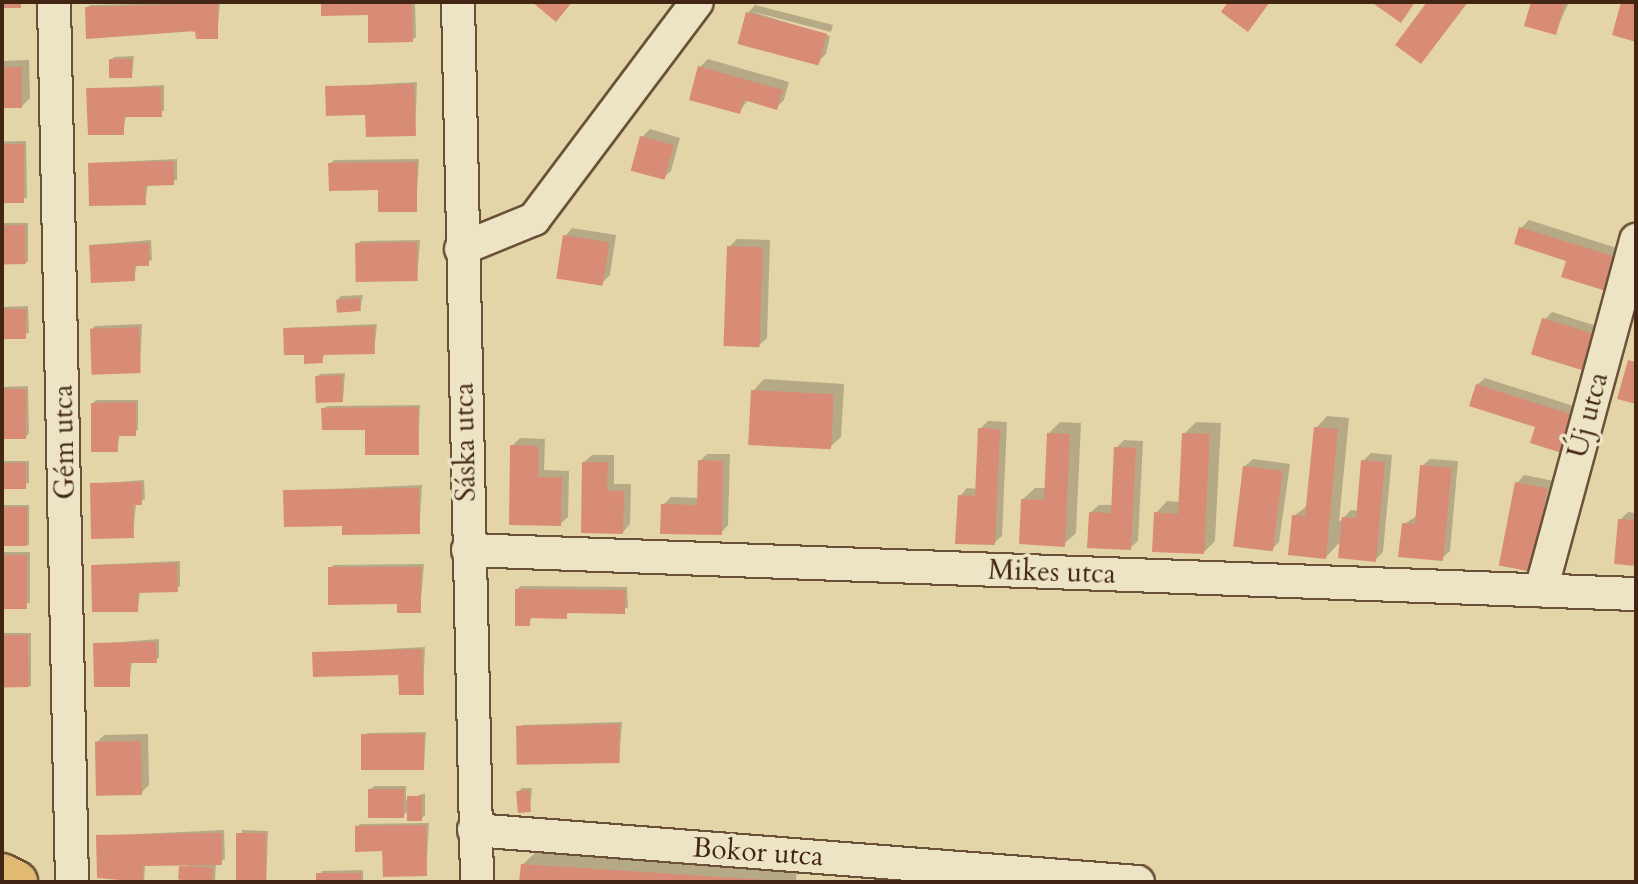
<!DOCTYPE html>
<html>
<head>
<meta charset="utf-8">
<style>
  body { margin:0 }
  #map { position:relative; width:1638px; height:884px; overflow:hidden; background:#e4d5a8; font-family:Cardo,serif }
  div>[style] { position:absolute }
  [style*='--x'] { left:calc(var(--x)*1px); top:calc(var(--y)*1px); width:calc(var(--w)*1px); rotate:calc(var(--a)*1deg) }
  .shadow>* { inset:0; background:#0003; transform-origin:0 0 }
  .building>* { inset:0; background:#d88c76; transform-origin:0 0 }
  .roads { filter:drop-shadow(2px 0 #6a5138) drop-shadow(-2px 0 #6a5138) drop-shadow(0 2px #6a5138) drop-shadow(0 -2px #6a5138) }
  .minor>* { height:32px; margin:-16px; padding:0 16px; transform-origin:16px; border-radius:16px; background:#ede4c6 }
  .major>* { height:42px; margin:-21px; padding:0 21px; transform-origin:21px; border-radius:21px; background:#e2ba74 }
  span { translate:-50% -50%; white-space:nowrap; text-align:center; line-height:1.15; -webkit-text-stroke:7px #ede4c6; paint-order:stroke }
  .street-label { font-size:28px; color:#422512 }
  .frame { position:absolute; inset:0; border:4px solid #422512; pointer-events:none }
</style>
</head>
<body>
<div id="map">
  <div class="shadow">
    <i style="clip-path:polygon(220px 2px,217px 37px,87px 8px,90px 5px)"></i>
    <i style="clip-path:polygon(324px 2px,415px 2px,416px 37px,412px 40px,370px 13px)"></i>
    <i style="clip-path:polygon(1533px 2px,1569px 2px,1555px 33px)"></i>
    <i style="clip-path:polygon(755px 5px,833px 25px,831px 32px,750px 11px,830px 36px,826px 54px,818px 62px,740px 42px,748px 13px)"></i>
    <i style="clip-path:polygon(134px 56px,132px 76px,111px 60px,114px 57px)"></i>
    <i style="clip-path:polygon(708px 59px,789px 82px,784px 100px,776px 108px,748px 100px,739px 112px,700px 67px)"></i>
    <i style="clip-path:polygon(29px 60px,30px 98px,22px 106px,6px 106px,2px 113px,2px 61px)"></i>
    <i style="clip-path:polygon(417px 82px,415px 134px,367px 113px,327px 87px)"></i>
    <i style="clip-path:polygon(164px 85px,164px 111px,126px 115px,123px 133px,88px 89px)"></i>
    <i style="clip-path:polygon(650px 129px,680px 138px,671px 171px,663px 178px,642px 137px)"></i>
    <i style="left:26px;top:141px;width:57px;height:24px;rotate:89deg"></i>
    <i style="clip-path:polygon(177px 159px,177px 180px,148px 184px,145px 203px,90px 163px)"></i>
    <i style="clip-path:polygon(419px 159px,416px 210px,330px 164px,334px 160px)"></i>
    <i style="clip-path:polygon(1529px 220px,1623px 250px,1613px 281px,1521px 228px)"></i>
    <i style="left:2px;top:223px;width:26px;height:39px"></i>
    <i style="clip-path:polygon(572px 228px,616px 235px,610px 275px,602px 283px,565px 236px)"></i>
    <i style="clip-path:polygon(737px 239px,770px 240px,767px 338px,759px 345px,729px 247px)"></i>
    <i style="clip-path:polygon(151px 240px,152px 260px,137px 264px,134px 279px,91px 245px)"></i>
    <i style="clip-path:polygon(420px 240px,417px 279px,357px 244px,361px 241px)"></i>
    <i style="clip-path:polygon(363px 295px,360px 309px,338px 299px,341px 296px)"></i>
    <i style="clip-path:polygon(28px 306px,29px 333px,2px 337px,2px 307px)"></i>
    <i style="clip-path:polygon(1552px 312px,1600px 327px,1582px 368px,1544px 320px)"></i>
    <i style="clip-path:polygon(142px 324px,140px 371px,92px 329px,95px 326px)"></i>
    <i style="clip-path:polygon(377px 324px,374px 352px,325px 353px,322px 361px,285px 328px)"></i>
    <i style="clip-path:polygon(345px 373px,343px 400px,317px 377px,320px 374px)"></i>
    <i style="clip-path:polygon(1485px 378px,1580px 408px,1569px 443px,1477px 385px)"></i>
    <i style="clip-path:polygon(764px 379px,844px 384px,841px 437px,829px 448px,753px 391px)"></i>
    <i style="clip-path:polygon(28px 386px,29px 433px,26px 437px,2px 420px,2px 387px)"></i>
    <i style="clip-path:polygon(96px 400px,138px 400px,138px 430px,120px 434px,117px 450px,93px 403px)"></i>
    <i style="clip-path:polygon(420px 405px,418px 453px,323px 409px,327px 406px)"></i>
    <i style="clip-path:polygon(1327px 416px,1349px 418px,1339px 522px,1351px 510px,1358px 511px,1363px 461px,1371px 453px,1392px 455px,1383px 552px,1375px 560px,1341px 541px,1326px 557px,1294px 516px,1308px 505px,1316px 428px)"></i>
    <i style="clip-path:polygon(988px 421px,1007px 422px,1002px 536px,994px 543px,960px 496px,967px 488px,978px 489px,980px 429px)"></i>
    <i style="clip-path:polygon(1060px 422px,1081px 423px,1076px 533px,1064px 544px,1023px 499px,1035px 488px,1046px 488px,1049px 433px)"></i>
    <i style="clip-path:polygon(1196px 422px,1221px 423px,1215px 541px,1204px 552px,1156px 513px,1167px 501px,1181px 502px,1184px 434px)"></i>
    <i style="clip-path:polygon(520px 438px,545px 439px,544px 470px,569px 471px,568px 517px,560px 524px,512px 446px)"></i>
    <i style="clip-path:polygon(1124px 440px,1143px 441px,1138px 541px,1130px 548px,1091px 512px,1099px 505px,1113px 505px,1116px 448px)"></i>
    <i style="clip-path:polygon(707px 454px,730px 454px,728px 525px,721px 533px,663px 505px,671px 497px,699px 498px,700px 461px)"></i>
    <i style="clip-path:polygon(592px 455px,614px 455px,614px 484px,631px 484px,630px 524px,623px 532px,584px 462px)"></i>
    <i style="clip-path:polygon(1253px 459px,1290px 464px,1279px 542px,1271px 550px,1245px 466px)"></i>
    <i style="clip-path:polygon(1430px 459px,1458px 461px,1450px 551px,1442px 558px,1404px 524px,1417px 516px,1422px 466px)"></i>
    <i style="clip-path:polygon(2px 461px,29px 461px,29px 483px,2px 487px)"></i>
    <i style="clip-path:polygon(1524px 475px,1554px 481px,1537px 563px,1500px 564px,1517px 483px)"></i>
    <i style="clip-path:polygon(144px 480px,145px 499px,136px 503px,133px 536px,92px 484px)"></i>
    <i style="clip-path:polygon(422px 485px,419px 532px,344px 524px,285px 491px)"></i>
    <i style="left:2px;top:505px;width:27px;height:40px"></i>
    <i style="clip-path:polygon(1628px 512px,1636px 513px,1636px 564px,1620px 520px)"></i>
    <i style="left:30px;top:552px;width:51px;height:28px;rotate:90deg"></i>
    <i style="clip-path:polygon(180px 561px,180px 587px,140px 591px,138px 610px,93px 565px)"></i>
    <i style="clip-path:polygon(424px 564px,420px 611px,330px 568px,334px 565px)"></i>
    <i style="clip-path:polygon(520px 586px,627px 587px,628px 608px,532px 616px,529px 624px,517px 590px)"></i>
    <i style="left:2px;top:633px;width:29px;height:53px"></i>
    <i style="clip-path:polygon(159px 639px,159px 658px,132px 661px,129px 685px,95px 644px)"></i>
    <i style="clip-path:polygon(425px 647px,423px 693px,400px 673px,314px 653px)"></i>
    <i style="clip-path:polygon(622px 722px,619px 761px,518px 729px,522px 725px)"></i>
    <i style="clip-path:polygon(426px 732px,424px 768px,364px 736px,367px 733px)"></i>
    <i style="clip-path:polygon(148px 734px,149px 785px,141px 793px,97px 742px,104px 735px)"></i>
    <i style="clip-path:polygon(374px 786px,406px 786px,406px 800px,425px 793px,425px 815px,422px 818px,410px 809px,403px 816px,370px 790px)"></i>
    <i style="clip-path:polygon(522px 788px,532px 788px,530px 810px,518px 792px)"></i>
    <i style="clip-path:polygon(429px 823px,426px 874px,357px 827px,360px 824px)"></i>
    <i style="clip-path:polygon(224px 830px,225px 859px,216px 863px,215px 882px,180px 882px,188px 863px,145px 864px,144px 882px,120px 882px,98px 836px)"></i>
    <i style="left:242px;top:830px;width:26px;height:52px;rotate:2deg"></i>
    <i style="clip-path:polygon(538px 850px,797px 866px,796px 882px,521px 882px,522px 865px)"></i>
    <i style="clip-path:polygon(363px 870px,363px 882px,318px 882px,322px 871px)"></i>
  </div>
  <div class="building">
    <i style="left:2px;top:2px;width:19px;height:6px"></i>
    <i style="clip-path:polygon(321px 2px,412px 2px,413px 42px,368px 43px,368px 15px,321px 16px)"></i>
    <i style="clip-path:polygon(532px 2px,572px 2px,556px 22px)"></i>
    <i style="clip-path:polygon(1228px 2px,1270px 2px,1248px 32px,1221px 12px)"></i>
    <i style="clip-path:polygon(1371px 2px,1415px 2px,1401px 23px)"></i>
    <i style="clip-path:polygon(1427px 2px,1468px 2px,1421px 64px,1395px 45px)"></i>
    <i style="clip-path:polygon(1531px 2px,1565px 2px,1556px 35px,1524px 26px)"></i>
    <i style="clip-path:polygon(1621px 2px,1636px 2px,1636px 42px,1612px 35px)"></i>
    <i style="clip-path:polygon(218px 3px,218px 39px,196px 39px,195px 31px,86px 39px,85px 7px)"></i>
    <i style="left:746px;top:12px;width:84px;height:33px;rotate:15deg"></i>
    <i style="left:109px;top:59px;width:23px;height:19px"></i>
    <i style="clip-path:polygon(698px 66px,783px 90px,777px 110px,744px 100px,740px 114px,689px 100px)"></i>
    <i style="left:2px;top:67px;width:20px;height:41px"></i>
    <i style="clip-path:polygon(414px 84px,416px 136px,366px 137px,365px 115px,326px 116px,325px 86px)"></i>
    <i style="clip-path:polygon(161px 87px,162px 117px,124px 117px,124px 135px,88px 135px,86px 88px)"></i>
    <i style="left:640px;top:136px;width:35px;height:36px;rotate:15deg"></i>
    <i style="left:24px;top:144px;width:59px;height:22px;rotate:90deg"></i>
    <i style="clip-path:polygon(174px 161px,174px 185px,145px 186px,146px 205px,89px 206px,88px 163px)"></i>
    <i style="clip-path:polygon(417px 162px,417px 212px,378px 212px,378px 190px,329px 191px,328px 163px)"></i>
    <i style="left:25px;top:225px;width:39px;height:23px;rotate:89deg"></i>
    <i style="clip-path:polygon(1519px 227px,1616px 257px,1606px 291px,1561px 277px,1566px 261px,1514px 244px)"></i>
    <i style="left:563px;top:235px;width:47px;height:44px;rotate:9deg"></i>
    <i style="left:417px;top:242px;width:39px;height:62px;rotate:89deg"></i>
    <i style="clip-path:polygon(149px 243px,149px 266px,134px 266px,135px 281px,91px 283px,89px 245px)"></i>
    <i style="left:727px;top:246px;width:36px;height:100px;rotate:2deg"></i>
    <i style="left:360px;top:298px;width:13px;height:24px;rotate:86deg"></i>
    <i style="left:2px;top:309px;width:24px;height:30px"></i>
    <i style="left:1542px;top:318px;width:54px;height:38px;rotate:17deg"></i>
    <i style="clip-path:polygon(374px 326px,375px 354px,322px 355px,323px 363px,304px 364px,304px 355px,284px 355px,283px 328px)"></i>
    <i style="left:139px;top:327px;width:46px;height:49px;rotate:88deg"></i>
    <i style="clip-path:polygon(1628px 360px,1636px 362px,1636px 404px,1617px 399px)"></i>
    <i style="left:342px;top:375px;width:27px;height:27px;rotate:88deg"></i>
    <i style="clip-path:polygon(1476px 384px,1573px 415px,1562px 453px,1530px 443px,1535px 427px,1469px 406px)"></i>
    <i style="left:2px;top:389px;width:24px;height:50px"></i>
    <i style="left:751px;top:390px;width:83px;height:55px;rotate:3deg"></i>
    <i style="clip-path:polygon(136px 402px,136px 436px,118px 436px,118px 452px,91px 452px,91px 403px)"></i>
    <i style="clip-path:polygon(418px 407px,419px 455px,365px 455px,365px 430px,322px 430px,321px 408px)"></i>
    <i style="clip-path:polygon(1314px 427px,1338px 429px,1326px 559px,1288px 555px,1292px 515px,1305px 516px)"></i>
    <i style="clip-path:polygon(978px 428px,1000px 429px,995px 545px,955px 544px,958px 495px,975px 496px)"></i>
    <i style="clip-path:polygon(1047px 433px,1070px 434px,1065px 547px,1019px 544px,1021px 499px,1044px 500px)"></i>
    <i style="clip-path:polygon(1182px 433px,1210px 434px,1204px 554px,1152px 552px,1154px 512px,1178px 514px)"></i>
    <i style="clip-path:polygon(510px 445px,538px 446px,538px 477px,562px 477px,561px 526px,509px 525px)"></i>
    <i style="clip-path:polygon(1114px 447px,1136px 448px,1131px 550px,1087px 548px,1089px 512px,1111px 513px)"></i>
    <i style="clip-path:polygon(698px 460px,723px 461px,722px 535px,660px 534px,661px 504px,697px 505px)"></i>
    <i style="clip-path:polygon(1361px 460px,1385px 462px,1376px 562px,1338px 558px,1342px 517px,1356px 518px)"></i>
    <i style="clip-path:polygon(582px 462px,608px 462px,607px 491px,624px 491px,623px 534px,581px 533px)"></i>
    <i style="left:26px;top:463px;width:26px;height:24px;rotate:90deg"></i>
    <i style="clip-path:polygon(1420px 465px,1452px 468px,1443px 561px,1398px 557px,1402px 523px,1415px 524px)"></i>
    <i style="left:1243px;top:466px;width:40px;height:81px;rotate:7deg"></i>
    <i style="clip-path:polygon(142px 482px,142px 505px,133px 505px,134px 538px,91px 539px,90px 483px)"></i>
    <i style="left:1515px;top:482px;width:33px;height:85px;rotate:11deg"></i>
    <i style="clip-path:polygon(419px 488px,420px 534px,342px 535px,342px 526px,284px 527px,283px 490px)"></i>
    <i style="left:27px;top:507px;width:39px;height:25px;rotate:90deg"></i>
    <i style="clip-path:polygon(1618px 519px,1636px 520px,1636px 566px,1614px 564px)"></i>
    <i style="left:2px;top:555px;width:25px;height:54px"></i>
    <i style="clip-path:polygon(177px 563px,178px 592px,138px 593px,138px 612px,92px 612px,91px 565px)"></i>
    <i style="clip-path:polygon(328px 567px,421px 567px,421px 613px,397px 613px,397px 604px,328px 605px)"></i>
    <i style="clip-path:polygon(515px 589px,625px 590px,625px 614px,567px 613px,567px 619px,530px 618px,530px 626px,515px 626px)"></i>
    <i style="left:28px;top:635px;width:52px;height:26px;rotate:89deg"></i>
    <i style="clip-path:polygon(156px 642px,157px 663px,130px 663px,130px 687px,94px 687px,93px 643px)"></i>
    <i style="clip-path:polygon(422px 649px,424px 695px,399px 695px,398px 675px,313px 677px,312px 652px)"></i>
    <i style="left:619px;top:724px;width:39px;height:103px;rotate:89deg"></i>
    <i style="left:424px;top:734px;width:36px;height:63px;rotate:90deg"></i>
    <i style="left:141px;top:741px;width:54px;height:46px;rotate:89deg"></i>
    <i style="left:368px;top:789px;width:36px;height:29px"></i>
    <i style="left:529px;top:790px;width:22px;height:13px;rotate:85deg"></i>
    <i style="left:407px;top:796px;width:15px;height:25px"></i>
    <i style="clip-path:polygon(426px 825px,427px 876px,383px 877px,382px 851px,355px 852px,355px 826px)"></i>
    <i style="clip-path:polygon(222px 833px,222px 865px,143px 866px,143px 882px,97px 878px,96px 835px)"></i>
    <i style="left:236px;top:833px;width:30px;height:49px"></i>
    <i style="clip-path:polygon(521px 864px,768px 880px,768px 882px,519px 882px)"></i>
    <i style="left:213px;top:868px;width:14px;height:34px;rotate:94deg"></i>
    <i style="left:361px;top:873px;width:9px;height:45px;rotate:90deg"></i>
  </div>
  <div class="roads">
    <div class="minor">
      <i style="--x:54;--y:2;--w:880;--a:88.83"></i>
      <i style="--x:458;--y:2;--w:880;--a:88.76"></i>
      <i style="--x:461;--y:249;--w:79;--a:-22.3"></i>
      <i style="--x:534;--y:219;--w:271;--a:-53.1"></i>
      <i style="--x:468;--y:550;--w:1169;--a:2.16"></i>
      <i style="--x:1541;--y:590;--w:363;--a:-74.8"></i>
      <i style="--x:474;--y:830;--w:666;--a:4.48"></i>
    </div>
    <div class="major">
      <i style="--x:2;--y:875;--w:16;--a:27"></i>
    </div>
  </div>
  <div class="street-label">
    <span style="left:1588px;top:415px;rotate:-75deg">Új utca</span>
    <span style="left:64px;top:442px;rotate:-91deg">Gém utca</span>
    <span style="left:465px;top:442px;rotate:-91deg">Sáska utca</span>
    <span style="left:1052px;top:572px;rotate:2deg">Mikes utca</span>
    <span style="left:758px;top:852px;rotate:4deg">Bokor utca</span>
  </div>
  <div class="frame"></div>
</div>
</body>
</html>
